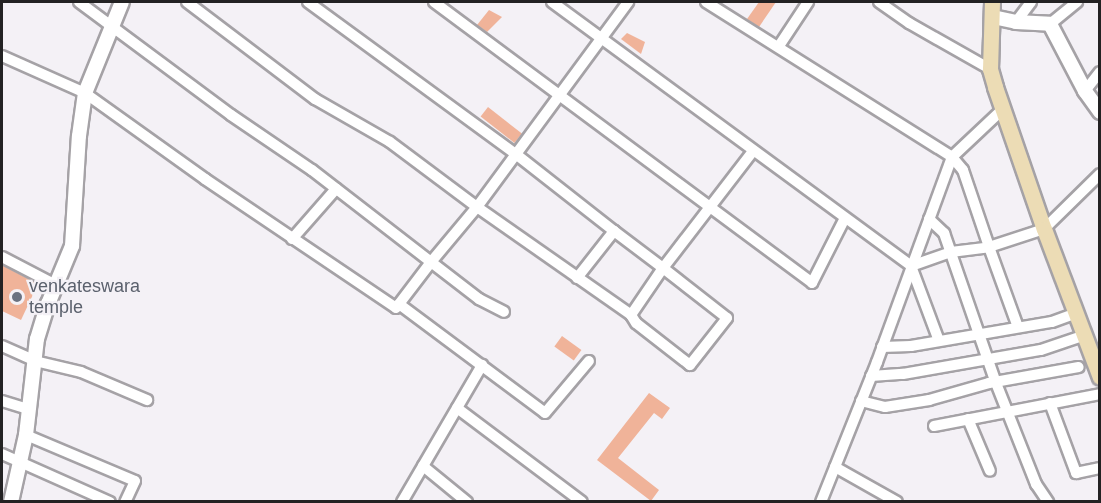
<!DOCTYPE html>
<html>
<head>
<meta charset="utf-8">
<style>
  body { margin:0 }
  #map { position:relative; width:1101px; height:503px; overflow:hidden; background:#f4f1f6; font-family:Helvetica,sans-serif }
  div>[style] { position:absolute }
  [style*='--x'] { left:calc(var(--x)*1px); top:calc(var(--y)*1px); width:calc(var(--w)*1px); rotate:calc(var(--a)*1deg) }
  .building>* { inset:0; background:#f0b399; transform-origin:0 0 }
  .roads { filter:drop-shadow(2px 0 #a5a2a6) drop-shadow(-2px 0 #a5a2a6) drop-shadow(0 2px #a5a2a6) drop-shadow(0 -2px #a5a2a6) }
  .minor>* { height:10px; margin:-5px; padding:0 5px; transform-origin:5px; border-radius:5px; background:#fff }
  .tertiary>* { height:14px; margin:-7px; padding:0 7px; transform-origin:7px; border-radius:7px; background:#fff }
  .secondary>* { height:15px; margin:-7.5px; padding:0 7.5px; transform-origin:7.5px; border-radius:7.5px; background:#ecdcb5 }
  .dots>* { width:16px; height:16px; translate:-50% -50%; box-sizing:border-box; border:3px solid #f4f1f6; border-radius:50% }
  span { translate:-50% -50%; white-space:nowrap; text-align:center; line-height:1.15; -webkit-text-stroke:4.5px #f4f1f6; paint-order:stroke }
  .worship-label { font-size:18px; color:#5b616d }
  .left { translate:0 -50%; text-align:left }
  .frame { position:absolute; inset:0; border:3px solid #232223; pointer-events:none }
</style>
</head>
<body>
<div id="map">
  <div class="building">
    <i style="clip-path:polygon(759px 2px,776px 2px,759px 27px,747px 19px)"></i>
    <i style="clip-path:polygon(489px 10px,502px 17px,487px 32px,477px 25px)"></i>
    <i style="clip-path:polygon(627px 33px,645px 42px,641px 54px,621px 39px)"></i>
    <i style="left:488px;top:107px;width:43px;height:12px;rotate:38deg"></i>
    <i style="clip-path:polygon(2px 265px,38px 284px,21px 320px,2px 311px)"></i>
    <i style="left:562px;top:336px;width:24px;height:13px;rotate:36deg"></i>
    <i style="clip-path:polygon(649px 393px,670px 408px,662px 419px,654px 413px,618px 458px,659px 490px,651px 501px,597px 460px)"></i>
  </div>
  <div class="roads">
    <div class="minor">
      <i style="--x:79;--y:2;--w:189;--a:36.6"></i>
      <i style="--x:231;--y:115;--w:98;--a:34.2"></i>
      <i style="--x:312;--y:170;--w:150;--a:37.7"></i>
      <i style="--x:431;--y:262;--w:72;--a:-50.1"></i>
      <i style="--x:477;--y:207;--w:188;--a:35"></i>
      <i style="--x:187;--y:2;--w:161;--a:37.2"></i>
      <i style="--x:315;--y:99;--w:86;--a:29.8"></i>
      <i style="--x:390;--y:142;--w:109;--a:36.8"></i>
      <i style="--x:477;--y:207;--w:255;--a:-53.6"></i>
      <i style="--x:308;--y:2;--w:259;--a:36.2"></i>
      <i style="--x:517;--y:155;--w:123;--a:38.1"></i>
      <i style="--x:614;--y:231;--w:61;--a:37.1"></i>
      <i style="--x:663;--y:268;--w:81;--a:38"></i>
      <i style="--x:727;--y:318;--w:60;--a:128.2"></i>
      <i style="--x:690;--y:365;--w:68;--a:-142.1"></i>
      <i style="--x:636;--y:323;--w:9;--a:-122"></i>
      <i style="--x:631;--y:315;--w:57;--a:-55.8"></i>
      <i style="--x:663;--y:268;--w:148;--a:-52.4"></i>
      <i style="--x:434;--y:2;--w:471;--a:36.6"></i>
      <i style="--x:812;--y:283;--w:73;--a:-63.1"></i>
      <i style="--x:552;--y:2;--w:446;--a:36.3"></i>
      <i style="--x:911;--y:266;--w:80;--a:69.5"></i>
      <i style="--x:706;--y:2;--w:291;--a:32.2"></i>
      <i style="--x:952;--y:157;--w:17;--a:50"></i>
      <i style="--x:963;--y:170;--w:81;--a:71.3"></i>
      <i style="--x:989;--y:247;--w:58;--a:-18.1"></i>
      <i style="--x:1044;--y:229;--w:78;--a:-44.5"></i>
      <i style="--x:879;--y:2;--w:37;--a:35"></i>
      <i style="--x:909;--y:23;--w:93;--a:29.6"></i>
      <i style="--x:1016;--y:22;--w:25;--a:-53"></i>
      <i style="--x:1050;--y:24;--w:35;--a:-39"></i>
      <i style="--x:779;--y:46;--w:53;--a:-56.6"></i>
      <i style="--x:2;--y:56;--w:91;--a:24"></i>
      <i style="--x:85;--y:93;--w:148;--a:35.6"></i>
      <i style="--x:205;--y:179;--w:230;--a:34"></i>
      <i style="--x:396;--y:308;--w:58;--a:-52.7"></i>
      <i style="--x:431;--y:262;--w:61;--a:37.6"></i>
      <i style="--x:479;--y:299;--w:28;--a:27"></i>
      <i style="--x:1085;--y:91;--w:24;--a:-52"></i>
      <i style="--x:929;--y:219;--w:21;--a:43"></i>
      <i style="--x:944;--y:233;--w:159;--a:70.9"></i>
      <i style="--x:996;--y:383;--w:109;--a:68.4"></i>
      <i style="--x:1036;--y:484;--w:22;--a:56"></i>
      <i style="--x:292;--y:239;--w:67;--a:-48.7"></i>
      <i style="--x:2;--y:257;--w:61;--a:27.4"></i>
      <i style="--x:911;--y:266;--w:42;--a:-19.3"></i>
      <i style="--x:951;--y:252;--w:38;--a:-7"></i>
      <i style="--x:989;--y:247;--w:85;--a:70.1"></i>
      <i style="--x:577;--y:278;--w:60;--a:-51.8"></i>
      <i style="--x:399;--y:304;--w:182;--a:36.7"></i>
      <i style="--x:545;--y:413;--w:68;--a:-49.8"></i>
      <i style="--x:2;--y:346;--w:36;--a:24"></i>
      <i style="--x:35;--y:361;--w:47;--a:13.4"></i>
      <i style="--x:81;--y:372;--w:72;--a:23"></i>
      <i style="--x:882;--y:347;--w:29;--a:-2"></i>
      <i style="--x:911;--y:346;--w:143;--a:-9.7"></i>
      <i style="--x:1052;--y:322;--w:27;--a:-20"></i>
      <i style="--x:871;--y:376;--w:32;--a:-4"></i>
      <i style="--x:903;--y:374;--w:140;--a:-9.9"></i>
      <i style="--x:1041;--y:350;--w:46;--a:-18.8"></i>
      <i style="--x:2;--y:401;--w:28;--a:17"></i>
      <i style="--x:861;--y:401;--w:25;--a:14"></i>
      <i style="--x:885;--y:407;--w:45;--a:-9"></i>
      <i style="--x:929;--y:400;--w:62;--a:-15.8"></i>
      <i style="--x:989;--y:383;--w:91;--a:-10.1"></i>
      <i style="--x:1050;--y:403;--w:75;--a:69.6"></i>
      <i style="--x:1076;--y:473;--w:25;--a:-12"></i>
      <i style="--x:457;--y:408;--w:156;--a:36.9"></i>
      <i style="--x:968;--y:419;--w:56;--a:67.1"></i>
      <i style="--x:934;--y:426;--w:169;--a:-10.9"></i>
      <i style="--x:26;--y:435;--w:118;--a:22.9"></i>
      <i style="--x:135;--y:481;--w:23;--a:115"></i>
      <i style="--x:2;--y:454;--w:118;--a:24"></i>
      <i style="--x:423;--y:466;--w:57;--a:39.3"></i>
      <i style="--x:835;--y:467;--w:71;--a:29.4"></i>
      <i style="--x:402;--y:502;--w:159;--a:-59.7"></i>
      <i style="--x:821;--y:502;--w:151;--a:-68.2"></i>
      <i style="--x:877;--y:362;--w:218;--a:-69.9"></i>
      <i style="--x:952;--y:157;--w:70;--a:-43.3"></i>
    </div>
    <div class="tertiary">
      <i style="--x:993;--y:17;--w:24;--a:12"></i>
      <i style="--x:1016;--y:22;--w:34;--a:3"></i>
      <i style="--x:1050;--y:24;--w:76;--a:62.4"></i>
      <i style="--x:1085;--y:91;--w:26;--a:54"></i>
      <i style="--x:11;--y:502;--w:69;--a:-77.4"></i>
      <i style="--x:26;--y:435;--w:97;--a:-83.5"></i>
      <i style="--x:37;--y:339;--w:37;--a:-73"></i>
      <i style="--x:48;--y:304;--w:63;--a:-67.5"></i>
      <i style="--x:72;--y:246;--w:110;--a:-86.4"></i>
      <i style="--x:79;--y:136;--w:43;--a:-82.1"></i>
      <i style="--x:85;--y:93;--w:98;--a:-67.9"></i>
    </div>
    <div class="secondary">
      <i style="--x:992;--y:2;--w:67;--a:91.7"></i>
      <i style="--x:990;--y:69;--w:19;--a:74"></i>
      <i style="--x:995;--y:87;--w:150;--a:71"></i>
      <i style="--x:1044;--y:229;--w:158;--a:69.3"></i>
    </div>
  </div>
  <div class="dots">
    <i style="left:17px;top:297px;background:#6b7280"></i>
  </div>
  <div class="worship-label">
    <span class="left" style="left:29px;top:297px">venkateswara<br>temple</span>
  </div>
  <div class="frame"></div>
</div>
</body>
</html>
